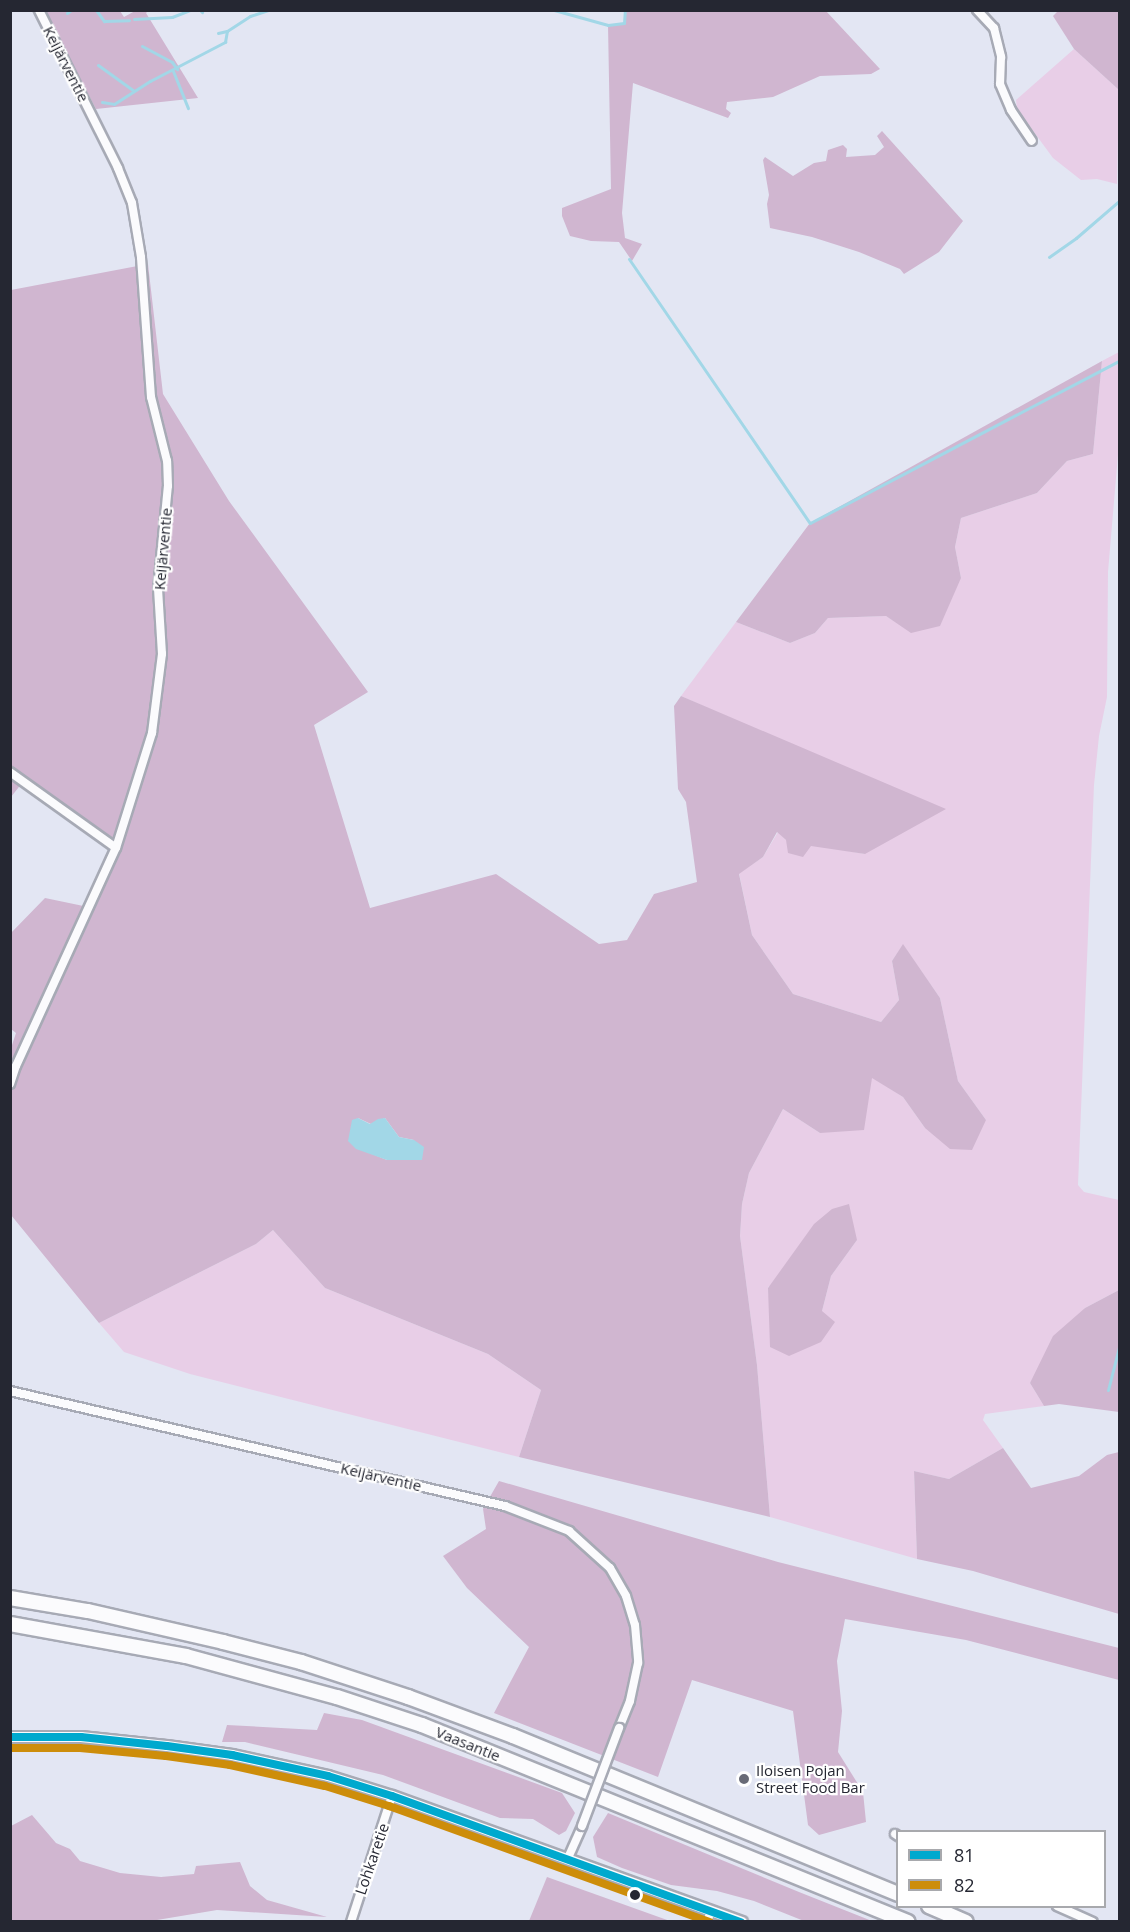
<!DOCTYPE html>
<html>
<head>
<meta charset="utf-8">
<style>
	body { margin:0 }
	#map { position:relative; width:1130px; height:1932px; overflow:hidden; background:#e3e6f3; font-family:"Open Sans",sans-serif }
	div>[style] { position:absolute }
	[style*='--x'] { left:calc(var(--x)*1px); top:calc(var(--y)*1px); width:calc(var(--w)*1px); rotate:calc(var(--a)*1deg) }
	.green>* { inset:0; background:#e8cee7 }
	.forest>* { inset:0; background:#d0b6d0 }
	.water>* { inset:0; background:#a2d7e7 }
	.stream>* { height:3px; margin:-1.5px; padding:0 1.5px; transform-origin:1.5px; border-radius:1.5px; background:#a2d7e7 }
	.roads { filter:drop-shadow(2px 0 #a7aab5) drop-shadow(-2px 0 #a7aab5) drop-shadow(0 2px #a7aab5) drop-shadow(0 -2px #a7aab5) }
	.street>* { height:8px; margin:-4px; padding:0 4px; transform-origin:4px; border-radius:4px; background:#fbfbfd }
	.secondary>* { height:10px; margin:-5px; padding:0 5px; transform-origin:5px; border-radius:5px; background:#fbfbfd }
	.highway>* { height:14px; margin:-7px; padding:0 7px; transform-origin:7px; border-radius:7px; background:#fbfbfd }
	.bridges { filter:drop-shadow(2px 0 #a7aab5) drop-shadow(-2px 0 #a7aab5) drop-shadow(0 2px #a7aab5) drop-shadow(0 -2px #a7aab5) }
	.street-bridge>* { height:8px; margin:-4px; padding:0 4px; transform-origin:4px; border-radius:4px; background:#fbfbfd }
	.bus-1>* { height:8px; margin:-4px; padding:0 4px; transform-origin:4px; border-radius:4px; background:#00a9ce }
	.bus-2>* { height:8px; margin:-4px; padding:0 4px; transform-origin:4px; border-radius:4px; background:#cd8d0a }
	.dots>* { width:16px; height:16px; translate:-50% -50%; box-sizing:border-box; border:3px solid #fff; border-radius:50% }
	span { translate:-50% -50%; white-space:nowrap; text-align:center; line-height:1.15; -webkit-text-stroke:4.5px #fff; paint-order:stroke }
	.street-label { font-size:15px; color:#252732 }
	.poi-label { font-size:15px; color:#252732 }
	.left { translate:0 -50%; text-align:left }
	.frame { position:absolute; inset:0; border:12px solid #252732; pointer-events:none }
	.legend { position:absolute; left:896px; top:1830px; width:210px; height:78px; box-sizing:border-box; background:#fff; border:2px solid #a8a9ad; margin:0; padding:8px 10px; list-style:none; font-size:18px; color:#252732 }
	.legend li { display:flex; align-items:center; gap:12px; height:30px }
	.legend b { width:30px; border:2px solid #a8a9ad }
</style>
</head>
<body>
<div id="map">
	<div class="green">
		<i style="clip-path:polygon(1074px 49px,1119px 90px,1117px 184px,1097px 179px,1081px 180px,1053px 158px,1017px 109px,1016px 100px)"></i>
		<i style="clip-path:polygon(evenodd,1119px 352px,1120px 431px,1108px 572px,1107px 697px,1099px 736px,1094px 785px,1078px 1185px,1084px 1192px,1119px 1200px,1119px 1290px,1085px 1308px,1030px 1383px,1044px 1406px,985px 1414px,983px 1420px,1003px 1448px,949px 1479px,914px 1471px,917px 1559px,770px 1517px,757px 1365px,740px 1236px,742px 1204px,749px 1173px,783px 1109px,820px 1133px,872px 1077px,903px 1097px,925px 1128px,986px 1120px,958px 1081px,940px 998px,903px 945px,892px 961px,899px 1000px,881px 1022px,793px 994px,752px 935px,739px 873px,763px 857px,778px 832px,786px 840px,865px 854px,741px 723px,681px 696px,736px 622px,790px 643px,815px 633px,828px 618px,886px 616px,911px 632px,961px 578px,955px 547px,961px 518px,1037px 493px,1067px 461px,1093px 454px,1102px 361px,1119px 352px,857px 1240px,831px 1276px,822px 1311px,770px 1307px,768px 1287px,857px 1240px)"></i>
		<i style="clip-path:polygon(273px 1230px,325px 1288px,488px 1354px,541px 1390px,519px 1457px,190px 1374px,124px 1352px,99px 1323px,256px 1244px)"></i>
	</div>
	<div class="forest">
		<i style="clip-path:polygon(45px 11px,120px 11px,124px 17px,135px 11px,148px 11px,146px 13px,198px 98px,96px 109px)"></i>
		<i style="clip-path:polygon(625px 11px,826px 11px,880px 69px,871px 74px,820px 76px,773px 97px,727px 102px,726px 109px,731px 113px,728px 118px,633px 83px,622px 213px,625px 238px,642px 244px,632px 261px,619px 242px,591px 241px,570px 236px,562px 216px,562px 208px,611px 189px,608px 25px,624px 23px)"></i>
		<i style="clip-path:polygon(1058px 11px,1119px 11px,1119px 90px,1074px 49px,1053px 16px)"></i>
		<i style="clip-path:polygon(882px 131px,963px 221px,939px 252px,904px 274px,900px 269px,859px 252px,812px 237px,770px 228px,767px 204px,769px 195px,763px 160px,765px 157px,793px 176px,814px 163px,826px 161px,828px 150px,843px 145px,847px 149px,846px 157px,875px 155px,884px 147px,877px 136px)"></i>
		<i style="clip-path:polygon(evenodd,148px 264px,163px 394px,229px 501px,368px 692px,314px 725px,370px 908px,496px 874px,599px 944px,627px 940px,654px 894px,697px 882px,686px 802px,678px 789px,674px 706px,681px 696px,946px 809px,865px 854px,811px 846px,803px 857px,788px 853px,786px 840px,777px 832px,763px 857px,739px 874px,752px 935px,793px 994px,881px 1022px,899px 1000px,892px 961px,903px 944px,940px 998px,958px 1081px,986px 1120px,972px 1150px,950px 1149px,925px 1128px,903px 1097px,872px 1078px,864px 1130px,820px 1133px,783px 1109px,749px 1173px,742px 1204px,740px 1236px,757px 1365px,770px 1517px,519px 1457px,541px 1390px,488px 1354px,325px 1288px,273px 1230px,256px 1244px,99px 1323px,11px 1215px,10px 1051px,16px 1033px,11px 1029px,10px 934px,45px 898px,93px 908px,121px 848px,26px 778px,11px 797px,11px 290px,148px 264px,358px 1118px,371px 1124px,385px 1118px,399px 1137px,414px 1140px,387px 1160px,372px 1154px,358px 1118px)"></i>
		<i style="clip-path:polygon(1102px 361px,1093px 454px,1067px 461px,1037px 493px,961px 518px,955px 547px,961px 578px,940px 626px,911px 633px,886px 616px,828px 618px,815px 633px,790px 643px,736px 622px,810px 523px)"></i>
		<i style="clip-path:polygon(849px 1204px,857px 1240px,831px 1276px,822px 1311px,835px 1322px,821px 1342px,789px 1356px,770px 1347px,768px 1288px,814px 1224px,832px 1209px)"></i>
		<i style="clip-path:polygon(1119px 1290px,1119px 1412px,1059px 1404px,1044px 1406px,1030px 1383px,1053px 1336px,1085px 1308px)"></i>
		<i style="clip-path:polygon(1003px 1448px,1031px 1488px,1079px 1476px,1107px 1455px,1119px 1452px,1119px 1614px,973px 1571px,917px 1559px,914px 1471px,949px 1479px)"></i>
		<i style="clip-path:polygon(499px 1481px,778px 1562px,1119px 1648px,1119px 1680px,966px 1640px,845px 1619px,837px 1661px,842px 1711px,838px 1752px,863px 1792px,866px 1822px,819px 1835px,808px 1825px,793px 1711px,692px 1680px,658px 1777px,494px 1713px,529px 1647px,467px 1588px,443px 1556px,486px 1529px,483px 1509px)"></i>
		<i style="clip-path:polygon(324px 1713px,362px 1720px,562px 1793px,575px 1813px,566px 1831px,559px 1835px,533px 1819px,500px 1818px,383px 1775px,245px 1742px,222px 1742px,227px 1725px,317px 1730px)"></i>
		<i style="clip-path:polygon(608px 1813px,799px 1892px,872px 1921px,804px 1921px,754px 1901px,717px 1891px,671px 1885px,622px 1868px,597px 1857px,593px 1837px)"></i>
		<i style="clip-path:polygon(32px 1815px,56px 1843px,70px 1849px,80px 1861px,120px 1873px,161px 1877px,194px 1874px,196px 1866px,240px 1862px,250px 1886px,267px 1900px,327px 1917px,217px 1910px,151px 1921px,11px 1921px,11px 1826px)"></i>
		<i style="clip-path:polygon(547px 1877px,670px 1921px,529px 1921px)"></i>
	</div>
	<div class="water">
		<i style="clip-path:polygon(358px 1118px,370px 1124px,378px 1119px,385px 1118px,399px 1137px,414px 1140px,424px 1147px,422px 1160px,387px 1160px,356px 1149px,348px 1141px,352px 1120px)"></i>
	</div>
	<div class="stream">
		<i style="--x:96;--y:10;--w:14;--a:54"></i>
		<i style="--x:104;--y:21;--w:25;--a:-2"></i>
		<i style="--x:200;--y:10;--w:3;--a:45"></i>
		<i style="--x:554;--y:10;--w:56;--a:15.5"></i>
		<i style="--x:608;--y:25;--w:16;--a:-7"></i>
		<i style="--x:624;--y:23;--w:13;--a:-86"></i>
		<i style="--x:67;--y:13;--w:5;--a:-37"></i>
		<i style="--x:134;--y:19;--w:38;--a:-3"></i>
		<i style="--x:172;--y:17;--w:19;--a:-21"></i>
		<i style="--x:218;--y:33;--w:9;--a:-13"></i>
		<i style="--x:227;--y:31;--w:27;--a:-33"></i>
		<i style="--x:250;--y:16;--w:19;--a:-18"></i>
		<i style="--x:142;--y:46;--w:34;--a:28"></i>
		<i style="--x:172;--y:62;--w:9;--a:54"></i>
		<i style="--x:98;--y:65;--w:44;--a:35.8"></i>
		<i style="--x:173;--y:71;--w:40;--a:68"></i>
		<i style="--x:102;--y:102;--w:12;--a:9"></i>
		<i style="--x:114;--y:104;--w:43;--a:-32.6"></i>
		<i style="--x:150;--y:81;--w:85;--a:-27.5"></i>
		<i style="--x:225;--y:42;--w:11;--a:-80"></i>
		<i style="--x:1049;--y:257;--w:33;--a:-35"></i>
		<i style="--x:1076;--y:238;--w:58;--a:-40.8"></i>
		<i style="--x:629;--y:259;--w:320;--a:55.6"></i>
		<i style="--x:810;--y:523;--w:350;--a:-27.7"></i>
		<i style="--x:1108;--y:1390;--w:49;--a:-75.7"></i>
	</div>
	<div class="roads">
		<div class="street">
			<i style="--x:977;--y:10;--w:25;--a:47"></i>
			<i style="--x:994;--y:28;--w:30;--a:76"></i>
			<i style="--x:1001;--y:57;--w:27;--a:92"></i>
			<i style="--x:1000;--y:84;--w:28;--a:67"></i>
			<i style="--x:1011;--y:110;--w:37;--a:56"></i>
			<i style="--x:10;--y:772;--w:130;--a:35.6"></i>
			<i style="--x:10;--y:1084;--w:19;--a:-72"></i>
			<i style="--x:16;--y:1066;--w:240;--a:-65.4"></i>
			<i style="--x:116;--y:848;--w:121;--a:-72.6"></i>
			<i style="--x:152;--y:733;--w:80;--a:-82.8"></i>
			<i style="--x:162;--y:654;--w:65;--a:-93.5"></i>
			<i style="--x:158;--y:589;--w:103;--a:-84.5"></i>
			<i style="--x:168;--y:486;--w:25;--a:-92"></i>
			<i style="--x:167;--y:461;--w:66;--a:-104"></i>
			<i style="--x:151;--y:397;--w:140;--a:-94.1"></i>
			<i style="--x:141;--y:257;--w:55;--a:-99.5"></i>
			<i style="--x:132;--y:203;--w:38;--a:-112"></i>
			<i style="--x:118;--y:168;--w:177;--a:-116.6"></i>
			<i style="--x:10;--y:1391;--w:508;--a:13.08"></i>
			<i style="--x:505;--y:1506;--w:69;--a:21.3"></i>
			<i style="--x:569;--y:1531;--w:55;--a:42.1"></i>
			<i style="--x:610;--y:1568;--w:32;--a:60"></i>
			<i style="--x:626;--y:1596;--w:30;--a:73"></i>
			<i style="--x:635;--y:1625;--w:38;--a:85"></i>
			<i style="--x:638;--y:1663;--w:39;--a:102"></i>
			<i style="--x:630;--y:1701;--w:29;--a:112"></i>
			<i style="--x:895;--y:1834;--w:4;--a:34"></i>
			<i style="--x:568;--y:1858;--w:35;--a:-66"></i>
			<i style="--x:1057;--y:1906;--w:39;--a:24"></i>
			<i style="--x:351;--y:1922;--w:133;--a:-72"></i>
			<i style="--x:707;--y:1922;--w:12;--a:-70"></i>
		</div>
		<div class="secondary">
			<i style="--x:10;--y:1737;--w:71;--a:0"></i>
			<i style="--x:81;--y:1737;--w:86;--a:6"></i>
			<i style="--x:167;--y:1746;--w:66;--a:7.9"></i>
			<i style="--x:232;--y:1755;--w:98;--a:12.3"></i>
			<i style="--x:328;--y:1776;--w:67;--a:17.4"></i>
			<i style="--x:392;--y:1796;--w:372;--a:19.8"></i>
		</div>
		<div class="highway">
			<i style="--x:10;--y:1598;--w:79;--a:9.5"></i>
			<i style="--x:88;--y:1611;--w:139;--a:12.9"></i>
			<i style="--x:223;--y:1642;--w:81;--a:14.4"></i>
			<i style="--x:301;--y:1662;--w:113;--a:18.1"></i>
			<i style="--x:408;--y:1697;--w:112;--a:20.4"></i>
			<i style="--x:513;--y:1736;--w:416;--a:22.3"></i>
			<i style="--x:10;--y:1624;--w:179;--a:10.3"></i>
			<i style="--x:186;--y:1656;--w:156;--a:15.2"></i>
			<i style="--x:337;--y:1697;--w:89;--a:18.2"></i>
			<i style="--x:422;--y:1725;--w:524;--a:22.07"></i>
			<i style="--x:929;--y:1906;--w:40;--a:23.4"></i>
		</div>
	</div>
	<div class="bridges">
		<div class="street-bridge">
			<i style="--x:582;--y:1826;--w:105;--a:-69.3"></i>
		</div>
	</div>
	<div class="bus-1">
		<i style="--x:10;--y:1737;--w:71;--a:0"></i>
		<i style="--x:81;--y:1737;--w:86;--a:6"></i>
		<i style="--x:167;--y:1746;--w:66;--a:7.9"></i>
		<i style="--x:232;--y:1755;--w:98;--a:12.3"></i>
		<i style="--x:328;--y:1776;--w:67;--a:17.4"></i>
		<i style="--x:392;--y:1796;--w:371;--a:19.9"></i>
	</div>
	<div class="bus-2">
		<i style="--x:10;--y:1748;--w:70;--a:0"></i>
		<i style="--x:80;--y:1748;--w:86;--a:5.3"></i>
		<i style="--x:166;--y:1756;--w:65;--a:8"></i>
		<i style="--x:230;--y:1765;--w:97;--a:12.5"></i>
		<i style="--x:325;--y:1786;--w:67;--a:17.4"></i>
		<i style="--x:389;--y:1806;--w:341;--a:19.9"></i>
	</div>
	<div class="dots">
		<i style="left:744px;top:1779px;background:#686a76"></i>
		<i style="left:635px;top:1895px;background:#252732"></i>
	</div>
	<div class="street-label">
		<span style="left:66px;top:64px;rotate:63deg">Keijärventie</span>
		<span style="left:163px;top:549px;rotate:-85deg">Keijärventie</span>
		<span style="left:381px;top:1477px;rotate:13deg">Keijärventie</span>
		<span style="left:468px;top:1744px;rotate:22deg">Vaasantie</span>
		<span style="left:372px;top:1859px;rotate:-71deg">Lohkaretie</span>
	</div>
	<div class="poi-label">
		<span class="left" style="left:756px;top:1779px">Iloisen Pojan<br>Street Food Bar</span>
	</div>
	<div class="frame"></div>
	<ul class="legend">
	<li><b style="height:8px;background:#00a9ce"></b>81</li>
	<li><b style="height:8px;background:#cd8d0a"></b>82</li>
	</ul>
</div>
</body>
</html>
